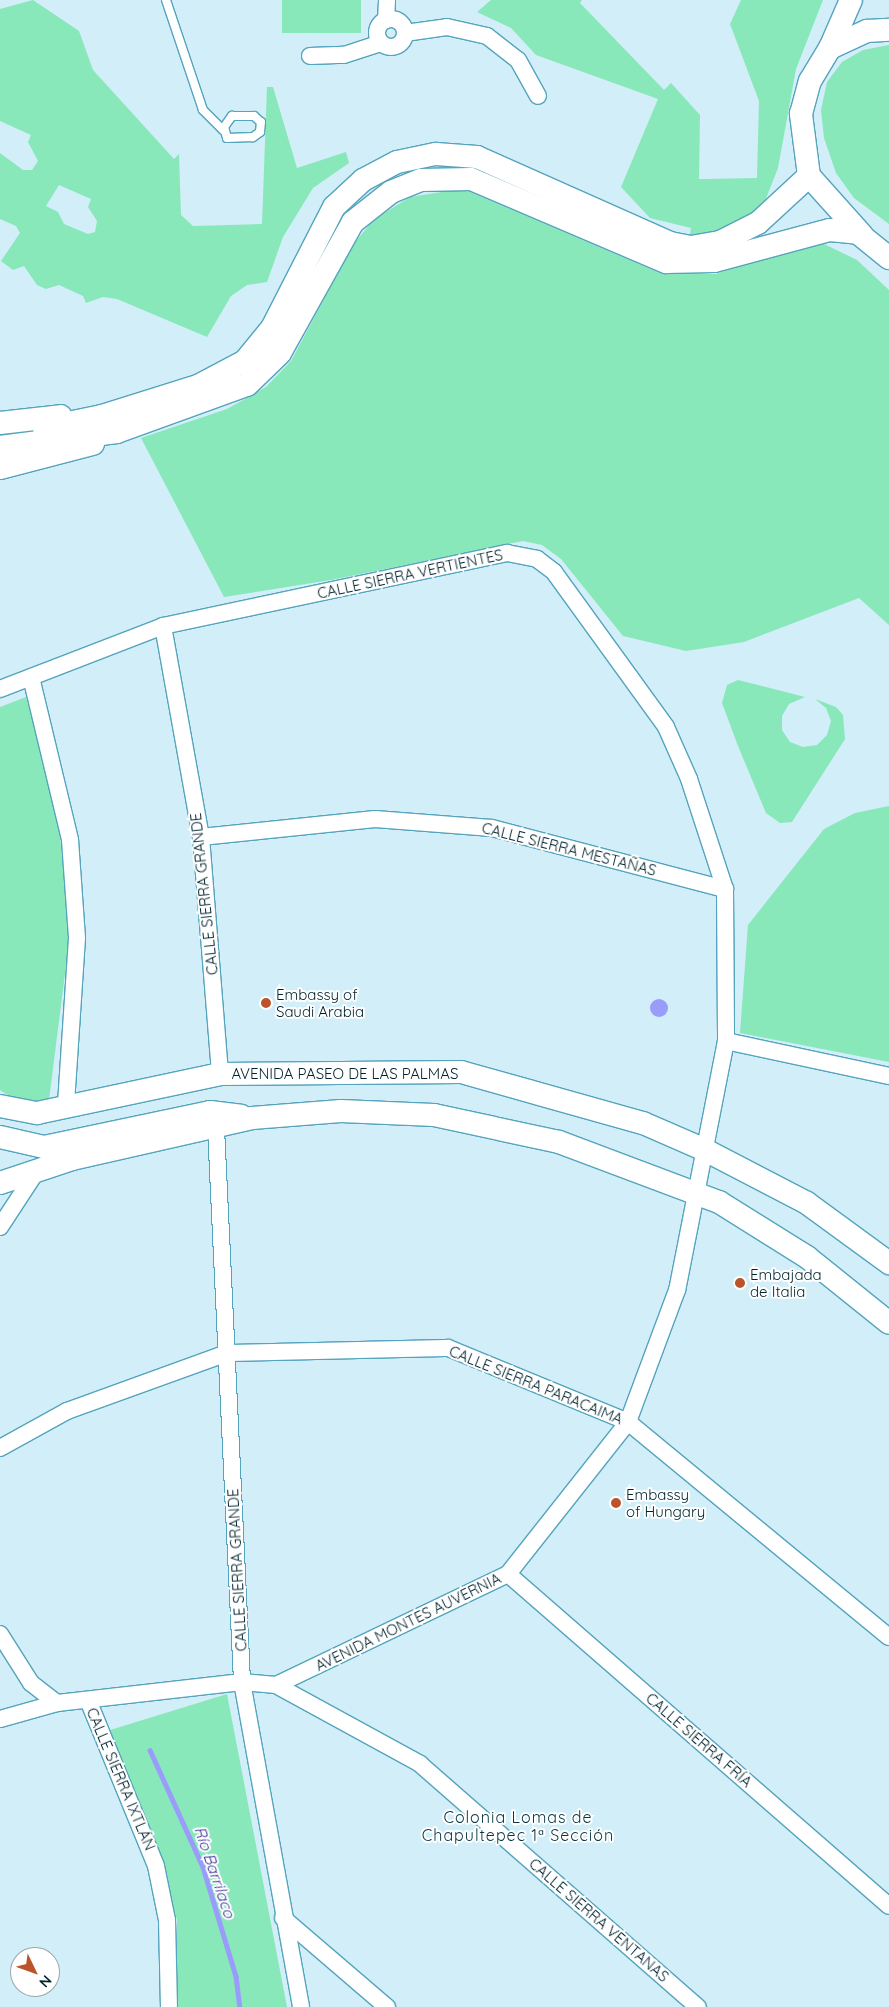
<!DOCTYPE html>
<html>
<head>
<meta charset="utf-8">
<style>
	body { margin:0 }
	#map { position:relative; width:889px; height:2007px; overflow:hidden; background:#d1eef9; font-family:Quicksand,sans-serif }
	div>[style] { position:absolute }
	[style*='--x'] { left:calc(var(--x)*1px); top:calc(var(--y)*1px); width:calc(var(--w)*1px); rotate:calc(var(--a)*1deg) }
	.green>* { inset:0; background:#88e8b9; transform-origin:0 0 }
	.water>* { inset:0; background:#9a9cfc }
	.round { border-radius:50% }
	.stream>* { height:4.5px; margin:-2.25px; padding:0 2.25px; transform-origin:2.25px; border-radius:2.25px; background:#9a9cfc }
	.roads { filter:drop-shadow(1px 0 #54a4bd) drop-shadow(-1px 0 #54a4bd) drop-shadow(0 1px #54a4bd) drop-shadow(0 -1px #54a4bd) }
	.lane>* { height:8px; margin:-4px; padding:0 4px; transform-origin:4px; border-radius:4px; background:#fff }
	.street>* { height:16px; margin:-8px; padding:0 8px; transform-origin:8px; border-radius:8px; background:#fff }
	.street>.ring { margin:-8px; padding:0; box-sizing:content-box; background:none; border:16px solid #fff; border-radius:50% }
	.secondary>* { height:22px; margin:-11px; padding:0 11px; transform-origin:11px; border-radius:11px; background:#fff }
	.dots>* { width:14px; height:14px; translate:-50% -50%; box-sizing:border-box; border:2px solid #fff; border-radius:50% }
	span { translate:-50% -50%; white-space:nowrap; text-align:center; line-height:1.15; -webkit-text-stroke:4px #fff; paint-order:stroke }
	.street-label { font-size:15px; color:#01232d }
	.poi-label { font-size:15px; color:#01232d }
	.left { translate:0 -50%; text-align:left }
	.neighbourhood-label { font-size:16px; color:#083643; letter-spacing:1px }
	.water-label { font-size:16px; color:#3d2f9c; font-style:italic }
	.north { position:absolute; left:10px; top:1947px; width:50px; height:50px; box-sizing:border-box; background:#fff; border:1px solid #99a7ab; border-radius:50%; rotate:132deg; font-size:14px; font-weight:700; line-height:20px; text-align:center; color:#01232d }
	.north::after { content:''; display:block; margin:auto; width:18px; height:22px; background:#bb542a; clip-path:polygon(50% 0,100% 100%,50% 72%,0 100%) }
</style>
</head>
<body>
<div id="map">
	<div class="green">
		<i style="clip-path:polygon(evenodd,33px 0,79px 31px,93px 70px,174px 159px,179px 154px,181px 215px,193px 226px,262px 224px,267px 87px,273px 87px,297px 168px,346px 152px,349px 163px,313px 188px,283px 237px,267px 282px,247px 285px,231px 296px,207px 337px,117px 299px,103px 297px,86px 303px,83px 296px,59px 285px,46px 289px,37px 285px,24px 266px,13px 270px,1px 261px,20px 233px,16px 226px,0 219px,0 153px,23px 170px,32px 170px,38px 161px,28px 142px,31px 135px,0 121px,0 9px,33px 0,59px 185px,91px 199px,88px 207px,97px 221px,95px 232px,88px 234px,64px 224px,58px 212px,46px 206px,59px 185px)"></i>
		<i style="left:282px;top:0;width:79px;height:33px"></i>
		<i style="clip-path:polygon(491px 0,582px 0,580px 3px,664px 90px,671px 83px,700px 115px,699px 179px,707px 179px,757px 178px,759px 101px,730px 24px,741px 0,823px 0,796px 69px,778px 168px,765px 201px,738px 226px,689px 240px,691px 228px,650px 218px,621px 187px,658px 99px,536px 55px,511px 28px,477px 12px)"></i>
		<i style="clip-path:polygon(889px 45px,889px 224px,854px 198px,836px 173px,824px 138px,821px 110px,827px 82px,842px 62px,863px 50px)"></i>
		<i style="clip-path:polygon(454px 190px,468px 191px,662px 274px,716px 274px,782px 250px,822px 243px,857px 260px,889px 290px,889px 625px,859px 598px,744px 642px,686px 651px,623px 636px,561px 559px,542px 545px,523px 541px,331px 580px,224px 597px,141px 438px,227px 409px,266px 387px,291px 361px,353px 245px,373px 220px,410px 197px)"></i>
		<i style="clip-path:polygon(738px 680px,805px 697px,789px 704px,782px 716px,782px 730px,790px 742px,803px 747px,817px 745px,827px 735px,831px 721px,826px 708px,815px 699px,836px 707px,843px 715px,845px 739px,792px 822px,780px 823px,766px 813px,738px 746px,722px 703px,727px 685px)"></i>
		<i style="clip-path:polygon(26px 697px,57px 807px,70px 934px,49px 1100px,21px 1104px,0 1090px,0 707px)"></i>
		<i style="clip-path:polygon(889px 806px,889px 1062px,740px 1033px,748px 925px,824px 829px,855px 813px)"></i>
		<i style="clip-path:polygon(227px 1694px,287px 2007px,177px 2007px,177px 1920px,146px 1816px,107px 1731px)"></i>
	</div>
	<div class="water">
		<i class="round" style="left:650px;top:999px;width:18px;height:18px"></i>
	</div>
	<div class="stream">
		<i style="--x:150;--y:1750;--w:128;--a:65.6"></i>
		<i style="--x:203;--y:1867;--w:114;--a:73.2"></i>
		<i style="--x:236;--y:1976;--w:31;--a:83"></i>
	</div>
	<div class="roads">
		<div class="lane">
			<i style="--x:166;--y:0;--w:116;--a:71.4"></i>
			<i style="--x:203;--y:110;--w:30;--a:45"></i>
			<i style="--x:232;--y:116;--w:22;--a:0"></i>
			<i style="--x:254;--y:116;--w:9;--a:41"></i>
			<i style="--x:261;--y:122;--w:10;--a:96"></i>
			<i style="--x:260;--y:132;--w:9;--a:144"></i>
			<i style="--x:253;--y:137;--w:26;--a:178"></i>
			<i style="--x:227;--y:138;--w:11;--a:-105"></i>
			<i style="--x:224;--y:127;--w:14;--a:-54"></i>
		</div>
		<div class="street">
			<i class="ring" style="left:377px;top:19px;width:12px;height:12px"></i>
			<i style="--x:386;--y:20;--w:20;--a:-87"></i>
			<i style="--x:405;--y:33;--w:42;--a:-8.1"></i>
			<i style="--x:447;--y:27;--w:41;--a:12.7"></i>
			<i style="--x:487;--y:36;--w:39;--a:38"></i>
			<i style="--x:518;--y:60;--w:41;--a:60.9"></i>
			<i style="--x:310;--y:56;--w:34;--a:-2"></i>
			<i style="--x:344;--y:55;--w:39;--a:-18"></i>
			<i style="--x:163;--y:626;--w:214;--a:79.8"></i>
			<i style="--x:201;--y:837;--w:238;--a:85.4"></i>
			<i style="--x:31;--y:677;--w:168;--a:76.5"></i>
			<i style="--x:70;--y:840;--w:98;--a:85.9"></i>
			<i style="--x:77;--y:938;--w:166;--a:93.8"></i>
			<i style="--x:0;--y:689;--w:175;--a:-21.1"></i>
			<i style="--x:163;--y:626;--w:352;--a:-12"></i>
			<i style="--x:507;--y:553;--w:31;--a:11"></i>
			<i style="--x:537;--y:559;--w:21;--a:37"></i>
			<i style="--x:554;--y:572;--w:191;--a:54.1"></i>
			<i style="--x:666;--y:727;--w:57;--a:66.1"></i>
			<i style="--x:689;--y:779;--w:116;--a:71.9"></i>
			<i style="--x:725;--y:889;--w:152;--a:89.6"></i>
			<i style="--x:726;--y:1041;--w:254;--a:101.1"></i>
			<i style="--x:677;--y:1290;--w:141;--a:110.4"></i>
			<i style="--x:628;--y:1422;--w:194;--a:128.3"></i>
			<i style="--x:508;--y:1574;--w:257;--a:154.4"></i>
			<i style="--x:276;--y:1685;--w:34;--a:-175"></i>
			<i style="--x:242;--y:1682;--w:186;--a:173.5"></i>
			<i style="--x:57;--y:1703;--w:59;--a:164.3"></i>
			<i style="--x:201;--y:837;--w:175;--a:-5.9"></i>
			<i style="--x:375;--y:819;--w:117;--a:4.4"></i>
			<i style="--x:492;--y:828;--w:241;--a:14.7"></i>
			<i style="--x:726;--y:1041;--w:167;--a:12.1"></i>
			<i style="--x:216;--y:1128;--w:555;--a:87.31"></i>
			<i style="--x:242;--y:1682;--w:330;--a:79.7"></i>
			<i style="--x:0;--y:1227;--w:69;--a:-56.8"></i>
			<i style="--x:0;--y:1448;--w:77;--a:-28.9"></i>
			<i style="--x:67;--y:1411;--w:170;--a:-19.9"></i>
			<i style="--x:227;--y:1353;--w:221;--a:-1.3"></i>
			<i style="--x:448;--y:1348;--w:195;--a:22.3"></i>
			<i style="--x:628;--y:1422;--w:338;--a:39.5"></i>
			<i style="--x:508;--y:1574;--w:505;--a:41.07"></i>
			<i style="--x:0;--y:1634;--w:58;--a:57.7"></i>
			<i style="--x:31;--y:1683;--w:33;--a:38"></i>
			<i style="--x:276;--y:1685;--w:164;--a:28.7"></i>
			<i style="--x:420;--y:1764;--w:369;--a:41.2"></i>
			<i style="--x:88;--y:1700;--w:179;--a:67.7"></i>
			<i style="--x:156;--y:1866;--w:55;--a:78.5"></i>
			<i style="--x:167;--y:1920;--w:87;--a:88.7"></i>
			<i style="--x:283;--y:1918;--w:137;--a:40.6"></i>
		</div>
		<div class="secondary">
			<i style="--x:830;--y:48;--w:52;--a:-66.4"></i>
			<i style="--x:862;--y:235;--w:79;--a:-131.9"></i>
			<i style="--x:809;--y:176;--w:63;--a:-97.4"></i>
			<i style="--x:801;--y:114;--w:34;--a:-75"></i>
			<i style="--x:810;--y:81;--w:39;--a:-59"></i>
			<i style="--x:830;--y:48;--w:41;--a:-24.7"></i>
			<i style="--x:867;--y:31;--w:22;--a:-3"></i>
			<i style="--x:0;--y:423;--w:61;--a:-6.5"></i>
			<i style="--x:44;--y:428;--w:59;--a:-11.7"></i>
			<i style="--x:102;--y:416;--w:101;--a:-17.4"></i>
			<i style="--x:198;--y:386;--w:53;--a:-28"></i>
			<i style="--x:245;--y:361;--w:43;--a:-50.7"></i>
			<i style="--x:272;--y:328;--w:136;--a:-62.9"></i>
			<i style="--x:334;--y:207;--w:40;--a:-43"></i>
			<i style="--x:363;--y:180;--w:38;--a:-28"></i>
			<i style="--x:397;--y:162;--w:40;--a:-12"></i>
			<i style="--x:436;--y:154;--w:41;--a:4.2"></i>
			<i style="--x:477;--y:157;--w:211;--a:24"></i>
			<i style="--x:670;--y:243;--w:21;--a:11"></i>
			<i style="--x:691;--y:247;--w:29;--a:-10"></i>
			<i style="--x:720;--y:242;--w:42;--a:-26.6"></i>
			<i style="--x:758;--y:223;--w:69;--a:-42.7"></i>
			<i style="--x:0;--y:447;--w:118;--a:-7.3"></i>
			<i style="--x:117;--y:432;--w:138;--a:-19.9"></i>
			<i style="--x:247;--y:385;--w:46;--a:-44.1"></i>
			<i style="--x:280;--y:353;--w:150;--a:-60.9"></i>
			<i style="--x:353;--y:222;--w:48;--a:-38.3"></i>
			<i style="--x:391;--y:192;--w:32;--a:-22"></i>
			<i style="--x:421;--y:180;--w:50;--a:-1.1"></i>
			<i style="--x:471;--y:179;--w:212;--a:23.1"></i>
			<i style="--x:666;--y:262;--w:48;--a:-1.2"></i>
			<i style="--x:714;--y:261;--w:120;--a:-15"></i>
			<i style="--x:830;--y:230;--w:28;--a:6"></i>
			<i style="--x:858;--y:233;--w:40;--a:39"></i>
			<i style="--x:0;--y:468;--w:96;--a:-14.5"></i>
			<i style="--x:0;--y:1106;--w:38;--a:11"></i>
			<i style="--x:37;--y:1113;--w:187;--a:-12"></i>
			<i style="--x:220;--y:1074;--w:241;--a:-0.5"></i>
			<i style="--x:461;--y:1072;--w:189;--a:15.7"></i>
			<i style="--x:643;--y:1123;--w:68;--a:23.5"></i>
			<i style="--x:705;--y:1150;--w:115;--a:27.5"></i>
			<i style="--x:807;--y:1203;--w:102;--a:36.2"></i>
			<i style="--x:0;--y:1137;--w:45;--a:12.8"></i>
			<i style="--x:44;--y:1147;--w:170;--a:-11.9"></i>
			<i style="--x:210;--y:1112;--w:31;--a:7"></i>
			<i style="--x:0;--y:1183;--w:76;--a:-18.4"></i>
			<i style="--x:72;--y:1159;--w:185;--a:-12.8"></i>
			<i style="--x:252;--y:1118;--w:89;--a:-4.5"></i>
			<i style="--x:341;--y:1111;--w:93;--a:2.5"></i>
			<i style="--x:434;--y:1115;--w:128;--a:12.2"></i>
			<i style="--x:559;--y:1142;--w:171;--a:20.6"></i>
			<i style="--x:719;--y:1202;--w:104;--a:32"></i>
			<i style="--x:807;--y:1257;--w:105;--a:38.8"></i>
		</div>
	</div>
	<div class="dots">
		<i style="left:266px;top:1003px;background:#bb542a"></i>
		<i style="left:740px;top:1283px;background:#bb542a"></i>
		<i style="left:616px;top:1503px;background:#bb542a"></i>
	</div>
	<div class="street-label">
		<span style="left:410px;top:574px;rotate:-12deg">CALLE SIERRA VERTIENTES</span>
		<span style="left:569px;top:849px;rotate:14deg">CALLE SIERRA MESTAÑAS</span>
		<span style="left:204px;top:894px;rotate:-96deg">CALLE SIERRA GRANDE</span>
		<span style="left:345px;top:1074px">AVENIDA PASEO DE LAS PALMAS</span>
		<span style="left:536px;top:1385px;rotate:22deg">CALLE SIERRA PARACAIMA</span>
		<span style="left:237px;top:1570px;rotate:-93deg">CALLE SIERRA GRANDE</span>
		<span style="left:408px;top:1622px;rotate:-26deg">AVENIDA MONTES AUVERNIA</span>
		<span style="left:699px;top:1740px;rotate:41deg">CALLE SIERRA FRÍA</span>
		<span style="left:121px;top:1779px;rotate:67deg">CALLE SIERRA IXTLÁN</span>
		<span style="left:599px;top:1920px;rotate:41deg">CALLE SIERRA VENTANAS</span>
	</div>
	<div class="poi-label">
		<span class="left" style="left:276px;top:1003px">Embassy of<br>Saudi Arabia</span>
		<span class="left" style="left:750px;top:1283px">Embajada<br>de Italia</span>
		<span class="left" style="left:626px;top:1503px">Embassy<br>of Hungary</span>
	</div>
	<div class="neighbourhood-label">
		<span style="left:518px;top:1826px">Colonia Lomas de<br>Chapultepec 1ª Sección</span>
	</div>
	<div class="water-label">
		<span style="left:215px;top:1872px;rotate:71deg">Río Barrilaco</span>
	</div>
	<div class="north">N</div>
</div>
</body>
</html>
